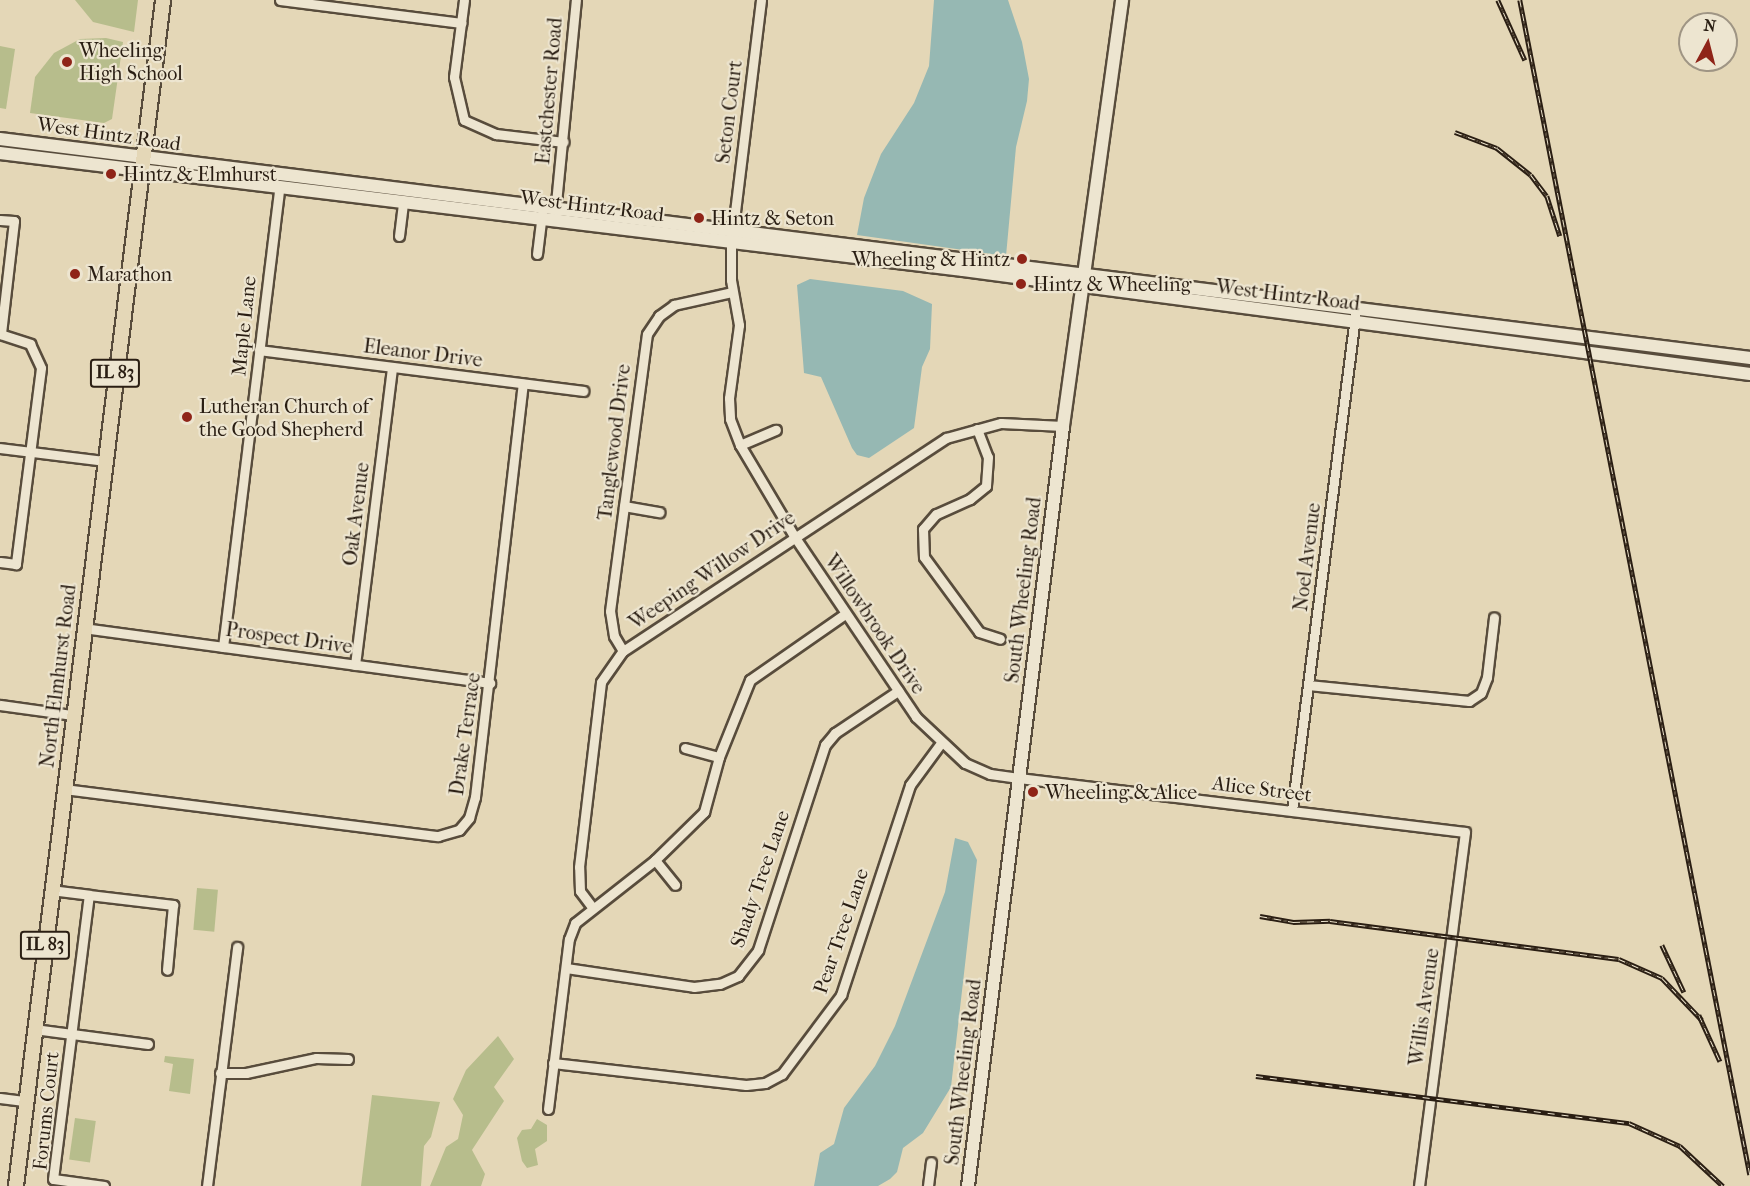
<!DOCTYPE html>
<html>
<head>
<meta charset="utf-8">
<style>
	body { margin:0 }
	#map { position:relative; width:1750px; height:1186px; overflow:hidden; background:#e4d7b7; font-family:"IM FELL French Canon",serif }
	div>[style] { position:absolute }
	[style*='--x'] { left:calc(var(--x)*1px); top:calc(var(--y)*1px); width:calc(var(--w)*1px); rotate:calc(var(--a)*1deg) }
	.green>* { inset:0; background:#b7bd8c; transform-origin:0 0 }
	.water>* { inset:0; background:#96b8b3 }
	.roads { filter:drop-shadow(2px 0 #584c3c) drop-shadow(-2px 0 #584c3c) drop-shadow(0 2px #584c3c) drop-shadow(0 -2px #584c3c) }
	.street>* { height:9px; margin:-4.5px; padding:0 4.5px; transform-origin:4.5px; border-radius:4.5px; background:#ede5d0 }
	.secondary>* { height:12px; margin:-6px; padding:0 6px; transform-origin:6px; border-radius:6px; background:#ede5d0 }
	.primary>* { height:14px; margin:-7px; padding:0 7px; transform-origin:7px; border-radius:7px; background:#e4d7b7 }
	.rail>* { height:4.5px; margin-top:-2.25px; transform-origin:0; background:repeating-linear-gradient(90deg,#ede5d0 0 7px,#2a1e13 0 14px); box-sizing:border-box; border-block:2px solid #2a1e13 }
	.dots>* { width:16px; height:16px; translate:-50% -50%; box-sizing:border-box; border:3px solid #ede5d0; border-radius:50% }
	span { translate:-50% -50%; white-space:nowrap; text-align:center; line-height:1.15; -webkit-text-stroke:4.5px #ede5d0; paint-order:stroke }
	.shield-label span { padding:2px 4px; background:#ede5d0; border:2px solid; border-radius:4px; -webkit-text-stroke-width:0 }
	.shield-label { font-size:18px; color:#2a1e13; font-weight:700 }
	.poi-label { font-size:20px; color:#2a1e13 }
	.left { translate:0 -50%; text-align:left }
	.right { translate:-100% -50%; text-align:right }
	.street-label { font-size:20px; color:#2a1e13 }
	.north { position:absolute; left:1678px; top:12px; width:60px; height:60px; box-sizing:border-box; background:#ede5d0; border:2px solid #9f9584; border-radius:50%; rotate:7deg; font-size:16px; font-weight:700; line-height:24px; text-align:center; color:#2a1e13 }
	.north::after { content:''; display:block; margin:auto; width:21px; height:27px; background:#8f2418; clip-path:polygon(50% 0,100% 100%,50% 72%,0 100%) }
</style>
</head>
<body>
<div id="map">
	<div class="green">
		<i style="clip-path:polygon(75px 0,138px 0,134px 32px,93px 22px)"></i>
		<i style="clip-path:polygon(106px 38px,123px 42px,112px 119px,104px 123px,30px 113px,35px 77px,54px 53px,80px 39px)"></i>
		<i style="clip-path:polygon(0 46px,15px 49px,6px 109px,0 108px)"></i>
		<i style="left:197px;top:888px;width:21px;height:42px;rotate:5deg"></i>
		<i style="clip-path:polygon(498px 1036px,514px 1059px,494px 1087px,504px 1101px,472px 1150px,485px 1174px,481px 1186px,430px 1186px,446px 1147px,458px 1139px,463px 1115px,453px 1099px,466px 1070px)"></i>
		<i style="clip-path:polygon(165px 1056px,194px 1059px,190px 1094px,169px 1091px,173px 1064px,164px 1062px)"></i>
		<i style="clip-path:polygon(372px 1095px,440px 1102px,431px 1137px,424px 1146px,421px 1186px,361px 1186px)"></i>
		<i style="left:75px;top:1118px;width:21px;height:42px;rotate:8deg"></i>
		<i style="clip-path:polygon(537px 1119px,547px 1125px,547px 1141px,535px 1149px,538px 1165px,527px 1168px,522px 1161px,517px 1138px,522px 1130px,531px 1129px)"></i>
	</div>
	<div class="water">
		<i style="clip-path:polygon(934px 0,1008px 0,1022px 42px,1029px 79px,1027px 101px,1016px 147px,1006px 256px,857px 235px,864px 198px,881px 154px,914px 103px,929px 66px)"></i>
		<i style="clip-path:polygon(810px 279px,903px 291px,932px 304px,930px 349px,922px 367px,914px 428px,869px 458px,857px 455px,852px 448px,821px 377px,804px 373px,797px 285px)"></i>
		<i style="clip-path:polygon(955px 838px,968px 842px,977px 860px,951px 1087px,923px 1133px,903px 1148px,897px 1172px,890px 1179px,878px 1186px,814px 1186px,820px 1153px,834px 1144px,844px 1108px,875px 1066px,895px 1026px,945px 892px)"></i>
	</div>
	<div class="roads">
		<div class="street">
			<i style="--x:280;--y:0;--w:183;--a:7.2"></i>
			<i style="--x:464;--y:0;--w:78;--a:97.4"></i>
			<i style="--x:454;--y:77;--w:44;--a:76.9"></i>
			<i style="--x:464;--y:120;--w:35;--a:24"></i>
			<i style="--x:496;--y:134;--w:68;--a:6.7"></i>
			<i style="--x:761;--y:0;--w:245;--a:97"></i>
			<i style="--x:731;--y:243;--w:37;--a:90"></i>
			<i style="--x:731;--y:280;--w:46;--a:79.9"></i>
			<i style="--x:739;--y:325;--w:74;--a:97.8"></i>
			<i style="--x:729;--y:398;--w:21;--a:87"></i>
			<i style="--x:730;--y:419;--w:28;--a:69"></i>
			<i style="--x:740;--y:445;--w:106;--a:59.3"></i>
			<i style="--x:794;--y:536;--w:218;--a:56"></i>
			<i style="--x:916;--y:717;--w:67;--a:43.2"></i>
			<i style="--x:965;--y:763;--w:27;--a:24"></i>
			<i style="--x:990;--y:774;--w:29;--a:8"></i>
			<i style="--x:1019;--y:778;--w:449;--a:6.9"></i>
			<i style="--x:1465;--y:832;--w:357;--a:97.4"></i>
			<i style="--x:555;--y:213;--w:214;--a:-84.4"></i>
			<i style="--x:0;--y:220;--w:14;--a:4"></i>
			<i style="--x:14;--y:221;--w:114;--a:96.6"></i>
			<i style="--x:399;--y:236;--w:33;--a:-83"></i>
			<i style="--x:537;--y:254;--w:41;--a:-83"></i>
			<i style="--x:0;--y:334;--w:32;--a:18"></i>
			<i style="--x:30;--y:344;--w:26;--a:65"></i>
			<i style="--x:41;--y:368;--w:198;--a:97.3"></i>
			<i style="--x:16;--y:564;--w:16;--a:-173"></i>
			<i style="--x:259;--y:350;--w:327;--a:7.2"></i>
			<i style="--x:977;--y:429;--w:30;--a:69"></i>
			<i style="--x:988;--y:457;--w:29;--a:94"></i>
			<i style="--x:986;--y:486;--w:21;--a:141"></i>
			<i style="--x:970;--y:499;--w:37;--a:156"></i>
			<i style="--x:936;--y:514;--w:20;--a:131"></i>
			<i style="--x:923;--y:529;--w:28;--a:88"></i>
			<i style="--x:924;--y:557;--w:93;--a:53.7"></i>
			<i style="--x:979;--y:632;--w:22;--a:18"></i>
			<i style="--x:740;--y:445;--w:39;--a:-23"></i>
			<i style="--x:0;--y:448;--w:106;--a:7.1"></i>
			<i style="--x:624;--y:506;--w:36;--a:10"></i>
			<i style="--x:83;--y:628;--w:411;--a:7.7"></i>
			<i style="--x:223;--y:647;--w:461;--a:-83"></i>
			<i style="--x:623;--y:651;--w:17;--a:-121"></i>
			<i style="--x:614;--y:636;--w:25;--a:-99"></i>
			<i style="--x:610;--y:611;--w:279;--a:-82.4"></i>
			<i style="--x:647;--y:334;--w:22;--a:-56"></i>
			<i style="--x:659;--y:316;--w:19;--a:-36"></i>
			<i style="--x:674;--y:305;--w:59;--a:-12.6"></i>
			<i style="--x:355;--y:665;--w:300;--a:-82.9"></i>
			<i style="--x:1308;--y:685;--w:162;--a:5.7"></i>
			<i style="--x:1469;--y:701;--w:14;--a:-34"></i>
			<i style="--x:1481;--y:693;--w:17;--a:-69"></i>
			<i style="--x:1487;--y:677;--w:60;--a:-83.3"></i>
			<i style="--x:0;--y:705;--w:73;--a:7.9"></i>
			<i style="--x:685;--y:748;--w:35;--a:15"></i>
			<i style="--x:64;--y:789;--w:377;--a:7.2"></i>
			<i style="--x:438;--y:836;--w:22;--a:-16"></i>
			<i style="--x:459;--y:830;--w:16;--a:-50"></i>
			<i style="--x:469;--y:818;--w:22;--a:-74"></i>
			<i style="--x:475;--y:797;--w:416;--a:-83.4"></i>
			<i style="--x:1292;--y:810;--w:505;--a:-82.72"></i>
			<i style="--x:655;--y:860;--w:32;--a:51"></i>
			<i style="--x:51;--y:890;--w:38;--a:7"></i>
			<i style="--x:592;--y:907;--w:20;--a:-127"></i>
			<i style="--x:580;--y:891;--w:24;--a:-92"></i>
			<i style="--x:579;--y:867;--w:186;--a:-83.2"></i>
			<i style="--x:601;--y:682;--w:38;--a:-55"></i>
			<i style="--x:623;--y:651;--w:387;--a:-33.4"></i>
			<i style="--x:946;--y:438;--w:57;--a:-15.3"></i>
			<i style="--x:1001;--y:423;--w:62;--a:2.8"></i>
			<i style="--x:566;--y:968;--w:129;--a:8.4"></i>
			<i style="--x:694;--y:987;--w:26;--a:-7"></i>
			<i style="--x:720;--y:984;--w:20;--a:-24"></i>
			<i style="--x:738;--y:976;--w:33;--a:-52"></i>
			<i style="--x:758;--y:950;--w:216;--a:-71.9"></i>
			<i style="--x:825;--y:745;--w:16;--a:-50"></i>
			<i style="--x:835;--y:733;--w:76;--a:-33.7"></i>
			<i style="--x:34;--y:1029;--w:115;--a:7.5"></i>
			<i style="--x:553;--y:1063;--w:194;--a:6.5"></i>
			<i style="--x:746;--y:1085;--w:19;--a:-6"></i>
			<i style="--x:765;--y:1083;--w:19;--a:-28"></i>
			<i style="--x:782;--y:1074;--w:99;--a:-53.2"></i>
			<i style="--x:841;--y:995;--w:221;--a:-71.8"></i>
			<i style="--x:910;--y:785;--w:52;--a:-53.6"></i>
			<i style="--x:220;--y:1073;--w:26;--a:0"></i>
			<i style="--x:246;--y:1073;--w:72;--a:-12.1"></i>
			<i style="--x:316;--y:1058;--w:32;--a:2"></i>
			<i style="--x:0;--y:1098;--w:26;--a:7"></i>
			<i style="--x:548;--y:1109;--w:171;--a:-83"></i>
			<i style="--x:569;--y:939;--w:17;--a:-69"></i>
			<i style="--x:575;--y:923;--w:102;--a:-38.2"></i>
			<i style="--x:655;--y:860;--w:69;--a:-44.4"></i>
			<i style="--x:704;--y:812;--w:57;--a:-74.7"></i>
			<i style="--x:719;--y:757;--w:83;--a:-68.1"></i>
			<i style="--x:750;--y:680;--w:116;--a:-34.8"></i>
			<i style="--x:104;--y:1186;--w:51;--a:-172.2"></i>
			<i style="--x:53;--y:1179;--w:286;--a:-82.8"></i>
			<i style="--x:89;--y:895;--w:85;--a:6.8"></i>
			<i style="--x:173;--y:905;--w:65;--a:95.3"></i>
			<i style="--x:207;--y:1186;--w:241;--a:-82.8"></i>
			<i style="--x:928;--y:1186;--w:24;--a:-83"></i>
		</div>
		<div class="secondary">
			<i style="--x:0;--y:139;--w:1764;--a:7.13"></i>
			<i style="--x:0;--y:153;--w:970;--a:6.93"></i>
			<i style="--x:963;--y:270;--w:794;--a:7.53"></i>
			<i style="--x:968;--y:1186;--w:766;--a:-82.87"></i>
			<i style="--x:1063;--y:426;--w:430;--a:-82.1"></i>
		</div>
		<div class="primary">
			<i style="--x:16;--y:1186;--w:1195;--a:-82.93"></i>
		</div>
	</div>
	<div class="rail">
		<i style="--x:1498;--y:0;--w:66;--a:65.8"></i>
		<i style="--x:1520;--y:0;--w:1197;--a:78.92"></i>
		<i style="--x:1455;--y:132;--w:45;--a:20.9"></i>
		<i style="--x:1497;--y:148;--w:43;--a:38.5"></i>
		<i style="--x:1531;--y:175;--w:26;--a:53"></i>
		<i style="--x:1547;--y:196;--w:42;--a:72"></i>
		<i style="--x:1260;--y:916;--w:34;--a:10"></i>
		<i style="--x:1293;--y:922;--w:37;--a:-2"></i>
		<i style="--x:1330;--y:921;--w:291;--a:7.5"></i>
		<i style="--x:1619;--y:959;--w:47;--a:23.8"></i>
		<i style="--x:1662;--y:978;--w:58;--a:46.4"></i>
		<i style="--x:1662;--y:945;--w:52;--a:64.9"></i>
		<i style="--x:1699;--y:1015;--w:51;--a:65.5"></i>
		<i style="--x:1256;--y:1076;--w:376;--a:7.2"></i>
		<i style="--x:1629;--y:1123;--w:56;--a:24.3"></i>
		<i style="--x:1680;--y:1146;--w:59;--a:42.9"></i>
	</div>
	<div class="dots">
		<i style="left:67px;top:62px;background:#8f2418"></i>
		<i style="left:111px;top:174px;background:#8f2418"></i>
		<i style="left:699px;top:218px;background:#8f2418"></i>
		<i style="left:1022px;top:259px;background:#8f2418"></i>
		<i style="left:75px;top:274px;background:#8f2418"></i>
		<i style="left:1021px;top:284px;background:#8f2418"></i>
		<i style="left:187px;top:417px;background:#8f2418"></i>
		<i style="left:1033px;top:792px;background:#8f2418"></i>
	</div>
	<div class="shield-label">
		<span style="left:115px;top:373px">IL 83</span>
		<span style="left:45px;top:945px">IL 83</span>
	</div>
	<div class="poi-label">
		<span class="left" style="left:79px;top:62px">Wheeling<br>High School</span>
		<span class="left" style="left:123px;top:174px">Hintz &amp; Elmhurst</span>
		<span class="left" style="left:711px;top:218px">Hintz &amp; Seton</span>
		<span class="right" style="left:1010px;top:259px">Wheeling &amp; Hintz</span>
		<span class="left" style="left:87px;top:274px">Marathon</span>
		<span class="left" style="left:1033px;top:284px">Hintz &amp; Wheeling</span>
		<span class="left" style="left:199px;top:418px">Lutheran Church of<br>the Good Shepherd</span>
		<span class="left" style="left:1045px;top:792px">Wheeling &amp; Alice</span>
	</div>
	<div class="street-label">
		<span style="left:549px;top:91px;rotate:-85deg">Eastchester Road</span>
		<span style="left:729px;top:112px;rotate:-83deg">Seton Court</span>
		<span style="left:109px;top:134px;rotate:8deg">West Hintz Road</span>
		<span style="left:592px;top:206px;rotate:7deg">West Hintz Road</span>
		<span style="left:1288px;top:295px;rotate:7deg">West Hintz Road</span>
		<span style="left:244px;top:326px;rotate:-84deg">Maple Lane</span>
		<span style="left:423px;top:353px;rotate:7deg">Eleanor Drive</span>
		<span style="left:614px;top:442px;rotate:-83deg">Tanglewood Drive</span>
		<span style="left:356px;top:514px;rotate:-83deg">Oak Avenue</span>
		<span style="left:1307px;top:557px;rotate:-83deg">Noel Avenue</span>
		<span style="left:712px;top:570px;rotate:-34deg">Weeping Willow Drive</span>
		<span style="left:1023px;top:590px;rotate:-83deg">South Wheeling Road</span>
		<span style="left:875px;top:624px;rotate:56deg">Willowbrook Drive</span>
		<span style="left:289px;top:638px;rotate:8deg">Prospect Drive</span>
		<span style="left:58px;top:676px;rotate:-83deg">North Elmhurst Road</span>
		<span style="left:465px;top:734px;rotate:-82deg">Drake Terrace</span>
		<span style="left:1262px;top:789px;rotate:7deg">Alice Street</span>
		<span style="left:760px;top:879px;rotate:-71deg">Shady Tree Lane</span>
		<span style="left:841px;top:931px;rotate:-71deg">Pear Tree Lane</span>
		<span style="left:1424px;top:1007px;rotate:-82deg">Willis Avenue</span>
		<span style="left:963px;top:1072px;rotate:-83deg">South Wheeling Road</span>
		<span style="left:46px;top:1111px;rotate:-84deg">Forums Court</span>
	</div>
	<div class="north">N</div>
</div>
</body>
</html>
